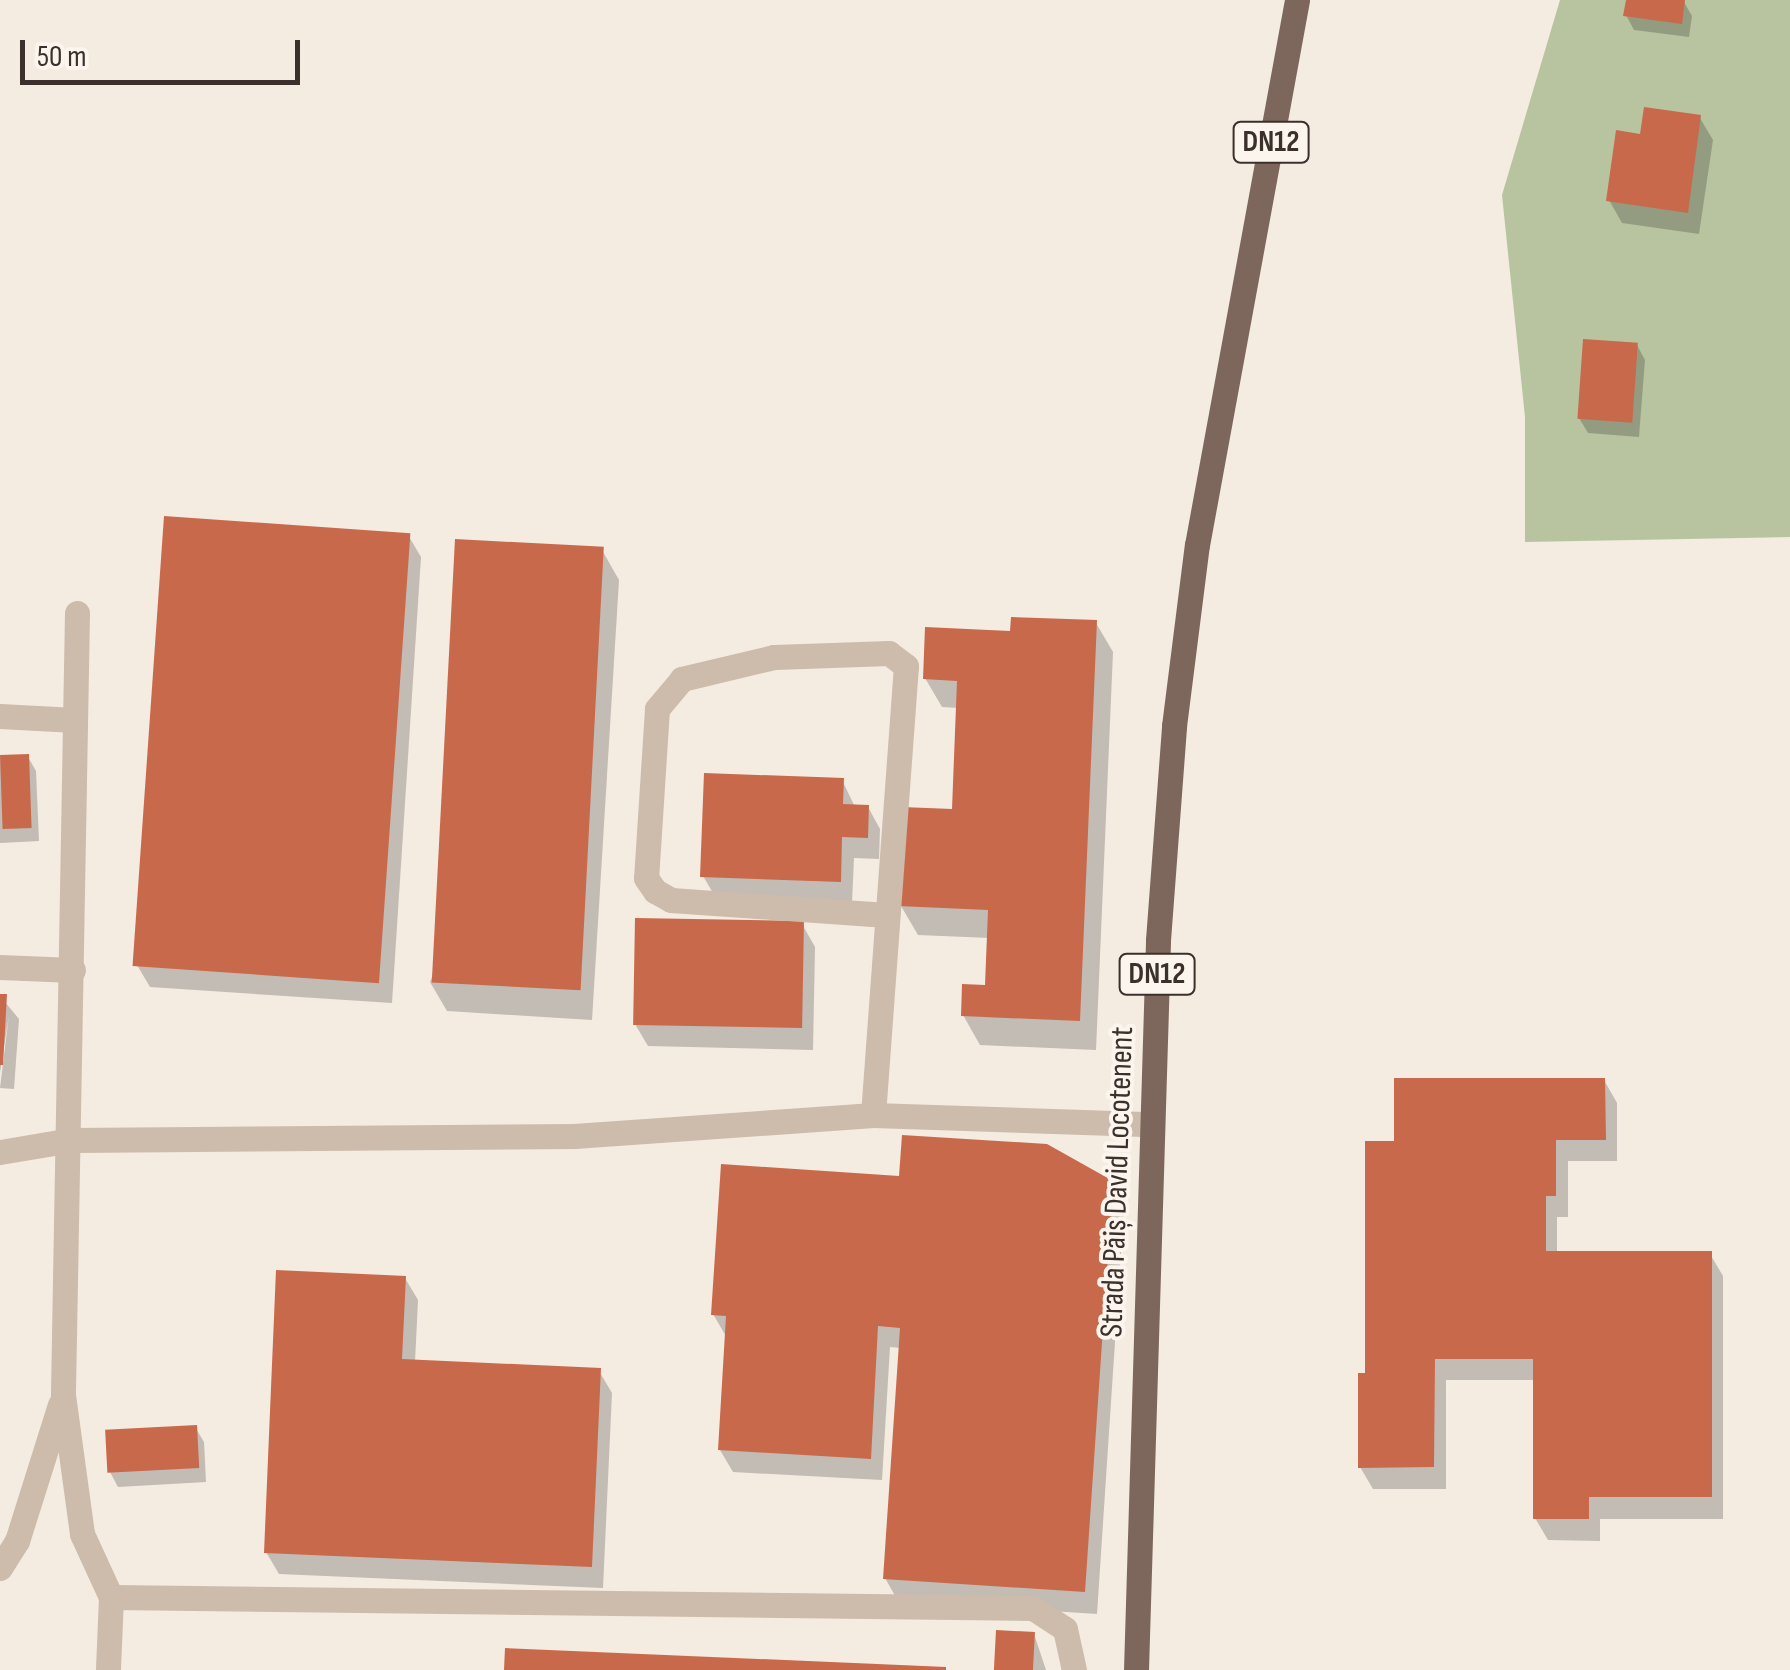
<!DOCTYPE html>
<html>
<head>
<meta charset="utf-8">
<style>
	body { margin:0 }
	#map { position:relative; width:1790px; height:1670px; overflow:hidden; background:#f4ebe1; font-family:"Sofia Sans Condensed",sans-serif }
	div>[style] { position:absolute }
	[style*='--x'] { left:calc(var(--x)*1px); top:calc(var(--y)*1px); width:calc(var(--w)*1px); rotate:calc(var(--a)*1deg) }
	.green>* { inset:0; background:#b8c4a0 }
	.shadow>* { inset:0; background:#0003 }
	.building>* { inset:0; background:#c8694b; transform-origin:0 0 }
	.minor>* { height:25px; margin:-12.5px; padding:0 12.5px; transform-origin:12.5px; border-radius:12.5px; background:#cdbbac }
	.major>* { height:25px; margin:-12.5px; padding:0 12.5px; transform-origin:12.5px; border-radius:12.5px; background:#7d675c }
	span { translate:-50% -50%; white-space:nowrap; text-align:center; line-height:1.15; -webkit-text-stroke:8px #fbf5ee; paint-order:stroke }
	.shield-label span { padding:2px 8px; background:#fbf5ee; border:2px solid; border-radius:8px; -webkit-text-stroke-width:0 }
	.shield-label { font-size:30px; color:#3b302b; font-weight:700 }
	.street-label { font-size:32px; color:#3b302b }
	.scale { position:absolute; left:20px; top:40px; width:280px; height:45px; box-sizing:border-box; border:5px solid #3b302b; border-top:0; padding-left:12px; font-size:30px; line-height:35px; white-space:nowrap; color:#3b302b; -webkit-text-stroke:8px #fbf5ee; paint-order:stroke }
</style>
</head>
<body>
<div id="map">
	<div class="green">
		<i style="clip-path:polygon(1560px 0,1790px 0,1790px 537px,1525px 542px,1525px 417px,1502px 195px)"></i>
	</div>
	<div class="shadow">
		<i style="clip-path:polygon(1628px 0,1684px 2px,1692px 16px,1689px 37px,1634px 30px,1626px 15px)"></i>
		<i style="clip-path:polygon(1700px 118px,1713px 140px,1699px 234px,1622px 223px,1609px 200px,1642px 137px)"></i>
		<i style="clip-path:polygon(1637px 345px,1645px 360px,1639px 437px,1588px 433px,1579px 418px)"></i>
		<i style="clip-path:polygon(408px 535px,421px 557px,392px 1003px,150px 987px,137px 965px)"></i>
		<i style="clip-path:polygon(602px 550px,619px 580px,592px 1020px,447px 1011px,430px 982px)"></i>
		<i style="clip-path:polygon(1096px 623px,1113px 652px,1096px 1050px,980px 1045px,963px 1015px,987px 987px,990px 938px,918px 935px,901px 906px,954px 812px,959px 708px,942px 707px,925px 678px,1013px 633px)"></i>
		<i style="clip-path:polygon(28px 757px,36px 771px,39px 841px,0 843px,0 758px)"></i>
		<i style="clip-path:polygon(842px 780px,855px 807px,868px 807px,880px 829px,879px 859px,854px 858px,852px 903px,716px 898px,703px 876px)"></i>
		<i style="clip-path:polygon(802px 924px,815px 947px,813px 1050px,648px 1046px,635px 1024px)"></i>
		<i style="clip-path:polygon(0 996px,19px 1019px,14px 1089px,0 1088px,9px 1015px,0 1073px)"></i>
		<i style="clip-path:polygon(1604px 1080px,1617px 1103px,1617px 1161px,1568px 1161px,1568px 1217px,1557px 1217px,1557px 1254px,1710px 1254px,1723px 1276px,1723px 1519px,1600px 1519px,1600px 1541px,1548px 1540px,1535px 1518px,1535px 1380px,1446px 1380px,1446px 1489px,1373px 1489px,1360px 1467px,1397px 1143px)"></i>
		<i style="clip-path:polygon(901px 1179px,1111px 1183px,1124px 1206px,1097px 1614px,898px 1601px,885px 1578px,901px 1348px,890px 1347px,882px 1480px,733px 1472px,720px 1450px,727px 1338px,713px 1314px)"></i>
		<i style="clip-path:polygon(405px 1278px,418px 1300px,415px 1362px,599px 1371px,612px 1393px,603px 1588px,279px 1574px,266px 1552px)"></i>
		<i style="clip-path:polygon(195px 1427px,204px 1442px,206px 1482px,118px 1487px,110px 1472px)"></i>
		<i style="clip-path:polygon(1034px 1634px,1046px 1670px,996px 1670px)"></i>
	</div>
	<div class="building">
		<i style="clip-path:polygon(1626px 0,1685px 0,1682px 24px,1623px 16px)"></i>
		<i style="clip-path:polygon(1644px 107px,1701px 115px,1688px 213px,1606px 201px,1616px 130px,1640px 134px)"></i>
		<i style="left:1583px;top:339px;width:55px;height:80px;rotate:4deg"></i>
		<i style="left:164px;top:516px;width:247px;height:451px;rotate:4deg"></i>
		<i style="left:455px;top:539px;width:149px;height:444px;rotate:3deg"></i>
		<i style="clip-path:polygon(1011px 617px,1097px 620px,1080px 1021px,961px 1016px,962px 984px,985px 985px,988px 910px,898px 906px,902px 807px,952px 809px,957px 681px,923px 679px,925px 627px,1010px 631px)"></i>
		<i style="left:29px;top:754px;width:74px;height:29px;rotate:88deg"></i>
		<i style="clip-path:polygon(704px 773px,844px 778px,843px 804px,869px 805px,868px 838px,842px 837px,841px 882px,700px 877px)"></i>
		<i style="left:635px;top:918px;width:169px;height:107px;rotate:1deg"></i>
		<i style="clip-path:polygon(0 994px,7px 994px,3px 1065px,0 1065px)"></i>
		<i style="clip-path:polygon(1394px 1078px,1605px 1078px,1606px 1140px,1556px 1140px,1556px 1196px,1546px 1196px,1546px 1251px,1712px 1251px,1712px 1497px,1589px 1497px,1589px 1519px,1533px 1519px,1533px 1359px,1435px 1359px,1434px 1467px,1358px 1468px,1358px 1373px,1365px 1373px,1365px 1141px,1394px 1141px)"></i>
		<i style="clip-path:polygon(902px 1135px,1047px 1144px,1113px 1181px,1085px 1592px,883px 1579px,900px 1328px,878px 1326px,871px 1459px,718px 1450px,726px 1316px,711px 1315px,721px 1164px,899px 1176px)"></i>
		<i style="clip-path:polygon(276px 1270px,406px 1276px,402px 1359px,601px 1368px,592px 1567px,264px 1553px)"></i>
		<i style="left:197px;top:1425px;width:43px;height:92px;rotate:87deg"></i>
		<i style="left:996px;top:1630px;width:39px;height:40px;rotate:3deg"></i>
		<i style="clip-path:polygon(505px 1648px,946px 1667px,946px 1670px,504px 1670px)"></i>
	</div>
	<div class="minor">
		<i style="--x:77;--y:613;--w:782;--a:91.03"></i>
		<i style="--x:63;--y:1395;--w:140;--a:82.2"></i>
		<i style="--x:82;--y:1534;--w:69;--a:65.3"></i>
		<i style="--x:111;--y:1597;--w:73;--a:92.4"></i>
		<i style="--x:0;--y:716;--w:75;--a:3.1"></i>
		<i style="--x:0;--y:967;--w:73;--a:2.4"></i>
		<i style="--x:873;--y:1115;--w:450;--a:-85.8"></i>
		<i style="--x:906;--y:666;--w:21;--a:-143"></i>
		<i style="--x:889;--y:653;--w:115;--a:178"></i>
		<i style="--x:774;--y:657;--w:95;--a:166.6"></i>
		<i style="--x:682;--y:679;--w:39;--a:130"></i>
		<i style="--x:657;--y:709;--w:169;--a:93.7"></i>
		<i style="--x:646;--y:878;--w:16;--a:55"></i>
		<i style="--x:655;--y:891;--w:18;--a:29"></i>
		<i style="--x:671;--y:900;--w:216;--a:4"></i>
		<i style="--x:0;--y:1152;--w:73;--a:-9.5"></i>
		<i style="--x:72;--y:1140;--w:502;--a:-0.46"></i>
		<i style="--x:574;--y:1136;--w:300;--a:-4"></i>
		<i style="--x:873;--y:1115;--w:278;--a:1.9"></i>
		<i style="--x:0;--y:1568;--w:32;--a:-58"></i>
		<i style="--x:17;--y:1541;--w:143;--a:-72.5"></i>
		<i style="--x:111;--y:1597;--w:922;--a:0.68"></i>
		<i style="--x:1033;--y:1608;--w:38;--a:33"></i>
		<i style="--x:1065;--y:1629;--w:42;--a:77.6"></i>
	</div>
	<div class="major">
		<i style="--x:1136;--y:1670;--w:730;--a:-88.27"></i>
		<i style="--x:1158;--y:940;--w:215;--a:-85.7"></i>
		<i style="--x:1174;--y:726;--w:182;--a:-82.8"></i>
		<i style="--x:1197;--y:545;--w:554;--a:-79.6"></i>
	</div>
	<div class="shield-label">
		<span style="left:1271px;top:142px">DN12</span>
		<span style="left:1157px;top:974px">DN12</span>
	</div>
	<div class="street-label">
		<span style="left:1118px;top:1182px;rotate:-88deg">Strada Păiș David Locotenent</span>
	</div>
	<div class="scale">50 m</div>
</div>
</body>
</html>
